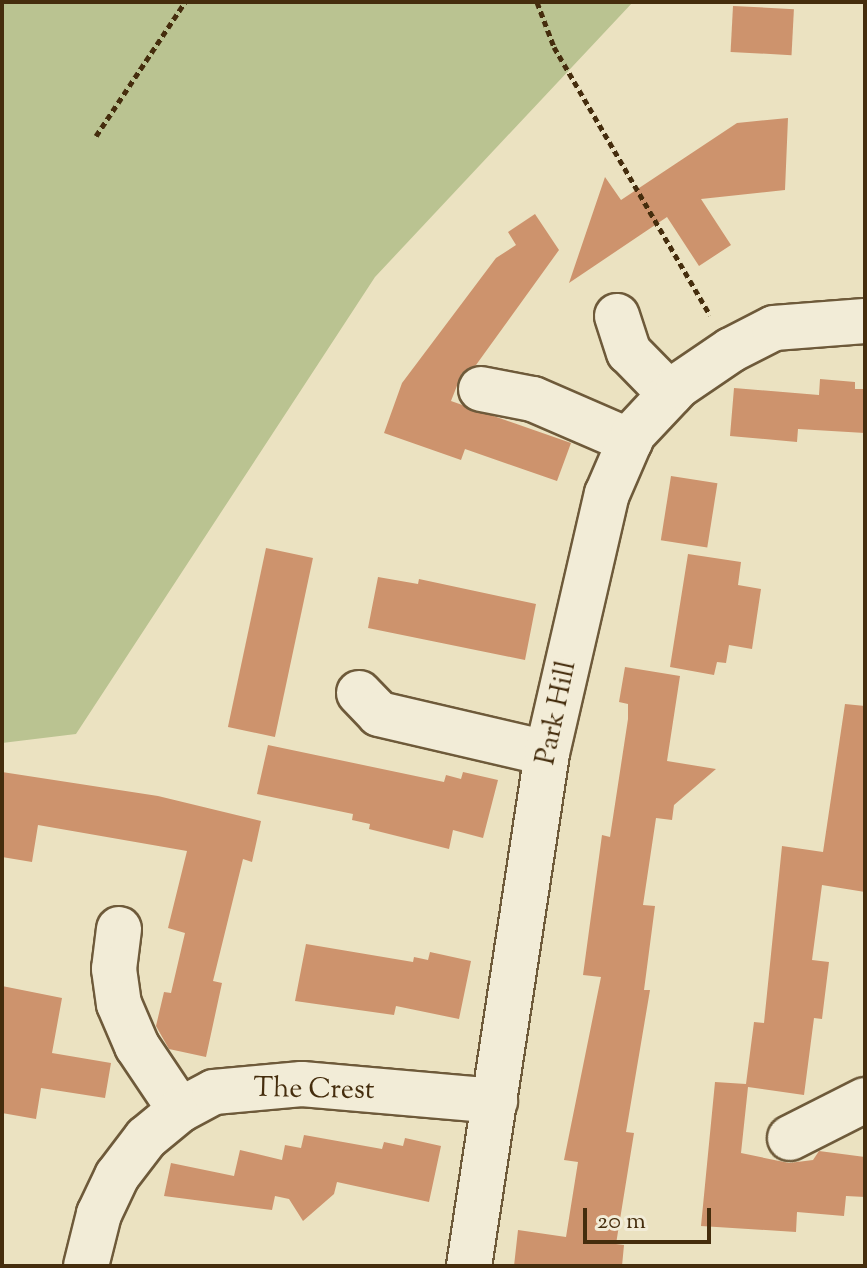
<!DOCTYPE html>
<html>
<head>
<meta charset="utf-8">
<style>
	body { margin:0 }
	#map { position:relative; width:867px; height:1268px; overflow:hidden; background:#ebe2c1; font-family:"Sorts Mill Goudy",serif }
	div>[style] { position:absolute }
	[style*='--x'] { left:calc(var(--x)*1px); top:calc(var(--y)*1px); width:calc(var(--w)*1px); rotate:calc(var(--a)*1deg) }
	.green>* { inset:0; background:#bac391 }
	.building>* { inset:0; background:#cd936d; transform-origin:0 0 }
	.path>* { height:5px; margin-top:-2.5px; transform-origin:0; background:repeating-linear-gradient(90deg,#452d0d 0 6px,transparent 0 10px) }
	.roads { filter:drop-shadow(2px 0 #6e5a3a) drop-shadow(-2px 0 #6e5a3a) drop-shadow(0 2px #6e5a3a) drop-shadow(0 -2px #6e5a3a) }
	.minor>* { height:44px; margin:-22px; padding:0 22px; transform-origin:22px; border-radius:22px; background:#f2ecd7 }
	span { translate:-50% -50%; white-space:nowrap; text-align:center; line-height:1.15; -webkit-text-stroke:6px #f2ecd7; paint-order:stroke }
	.street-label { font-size:28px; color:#452d0d }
	.frame { position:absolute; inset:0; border:4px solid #452d0d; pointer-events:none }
	.scale { position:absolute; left:583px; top:1208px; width:128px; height:36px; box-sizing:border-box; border:4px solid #452d0d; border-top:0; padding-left:10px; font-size:24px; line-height:28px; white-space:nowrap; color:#452d0d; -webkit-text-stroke:6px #f2ecd7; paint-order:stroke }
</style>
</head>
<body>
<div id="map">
	<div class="green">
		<i style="clip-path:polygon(2px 2px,633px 2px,375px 277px,76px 734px,2px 743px)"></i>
	</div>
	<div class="building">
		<i style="left:733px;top:6px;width:61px;height:46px;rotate:3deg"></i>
		<i style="clip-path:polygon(788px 118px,785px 190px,701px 199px,731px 245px,699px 266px,667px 217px,569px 283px,605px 177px,621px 200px,737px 123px)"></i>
		<i style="clip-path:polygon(535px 214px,559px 250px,476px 365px,462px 373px,451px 401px,571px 443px,557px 481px,465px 449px,461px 460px,384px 433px,402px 383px,496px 258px,516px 245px,508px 232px)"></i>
		<i style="clip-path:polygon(820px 379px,855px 382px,855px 389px,865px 389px,865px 433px,798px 429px,797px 442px,730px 436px,734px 388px,819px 395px)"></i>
		<i style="left:671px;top:476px;width:47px;height:65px;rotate:9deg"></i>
		<i style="left:266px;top:548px;width:48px;height:183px;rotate:12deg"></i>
		<i style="clip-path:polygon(688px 554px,741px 562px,738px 585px,761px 589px,752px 649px,729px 645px,726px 663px,717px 662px,714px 675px,670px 667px)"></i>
		<i style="clip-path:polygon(378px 577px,418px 584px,419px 579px,536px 604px,525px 660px,368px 628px)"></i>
		<i style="clip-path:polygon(625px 667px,680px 676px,667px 761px,716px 769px,674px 805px,672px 820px,656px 818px,643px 905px,655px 906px,644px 990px,650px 990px,626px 1132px,634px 1133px,616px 1244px,624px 1245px,622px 1266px,514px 1266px,518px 1230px,566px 1237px,578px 1162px,564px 1160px,601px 977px,583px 975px,602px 835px,610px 837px,628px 719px,628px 704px,619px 702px)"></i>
		<i style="clip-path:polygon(845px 704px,865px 706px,865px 892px,822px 885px,812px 960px,829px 962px,822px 1019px,814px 1018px,804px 1095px,748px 1087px,741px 1153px,789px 1163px,813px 1160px,819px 1151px,865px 1157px,865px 1197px,846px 1196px,844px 1216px,797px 1212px,796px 1232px,701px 1226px,715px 1082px,746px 1084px,754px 1022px,764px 1023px,782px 846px,823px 852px)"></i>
		<i style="clip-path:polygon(268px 745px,444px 782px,446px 775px,461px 779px,463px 772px,498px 780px,483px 838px,453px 830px,449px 849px,369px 829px,370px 824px,352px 820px,353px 814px,257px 794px)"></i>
		<i style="clip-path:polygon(2px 772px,158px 796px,261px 821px,252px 862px,243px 859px,213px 981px,222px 983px,206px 1057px,169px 1049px,156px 1026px,164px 992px,171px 993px,185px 933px,168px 928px,187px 851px,38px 825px,32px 862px,2px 857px)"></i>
		<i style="clip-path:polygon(306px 944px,413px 962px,414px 957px,428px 960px,430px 952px,471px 961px,459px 1019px,396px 1006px,394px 1015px,295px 1001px)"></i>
		<i style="clip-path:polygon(2px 986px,62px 998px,52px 1053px,111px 1063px,105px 1098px,41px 1088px,36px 1119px,2px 1113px)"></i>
		<i style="clip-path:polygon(304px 1135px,382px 1149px,384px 1142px,403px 1146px,405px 1138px,441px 1146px,429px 1202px,337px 1182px,334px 1194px,303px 1221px,289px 1199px,275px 1196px,272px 1210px,164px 1196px,171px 1163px,234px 1176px,240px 1150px,282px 1160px,285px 1145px,301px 1148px)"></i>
	</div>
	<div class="path">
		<i style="--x:537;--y:2;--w:48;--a:69.3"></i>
		<i style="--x:554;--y:47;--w:310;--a:59.8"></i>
		<i style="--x:96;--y:136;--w:161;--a:-56.4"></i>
	</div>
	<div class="roads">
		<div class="minor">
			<i style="--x:617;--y:316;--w:38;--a:72"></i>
			<i style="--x:629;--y:352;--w:59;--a:45.7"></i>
			<i style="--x:481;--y:389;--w:53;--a:10.9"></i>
			<i style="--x:533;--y:399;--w:106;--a:23.4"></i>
			<i style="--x:359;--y:693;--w:29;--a:46"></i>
			<i style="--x:379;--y:714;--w:172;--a:13.1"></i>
			<i style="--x:119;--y:929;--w:40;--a:97.1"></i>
			<i style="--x:114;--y:969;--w:35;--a:82"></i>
			<i style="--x:119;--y:1004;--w:46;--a:66.8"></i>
			<i style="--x:137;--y:1046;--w:77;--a:56.1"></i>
			<i style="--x:790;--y:1138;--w:84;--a:-26.9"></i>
			<i style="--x:86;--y:1266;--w:54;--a:-76"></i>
			<i style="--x:99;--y:1214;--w:42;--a:-64.7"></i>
			<i style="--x:117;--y:1176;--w:48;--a:-52.7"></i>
			<i style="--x:146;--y:1138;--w:44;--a:-39.5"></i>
			<i style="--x:180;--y:1110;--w:38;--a:-28"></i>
			<i style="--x:214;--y:1092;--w:88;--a:-5.2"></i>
			<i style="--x:302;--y:1084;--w:194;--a:5"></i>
			<i style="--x:469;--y:1266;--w:519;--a:-81.35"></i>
			<i style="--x:547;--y:753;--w:266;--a:-77"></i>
			<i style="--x:607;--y:494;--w:65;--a:-66.6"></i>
			<i style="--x:633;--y:434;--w:66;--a:-46.8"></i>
			<i style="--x:678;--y:386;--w:64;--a:-34.2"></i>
			<i style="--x:731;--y:350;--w:48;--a:-27.1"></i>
			<i style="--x:774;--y:328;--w:91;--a:-4.4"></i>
		</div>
	</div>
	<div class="street-label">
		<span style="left:557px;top:713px;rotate:-78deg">Park Hill</span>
		<span style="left:314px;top:1090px;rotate:1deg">The Crest</span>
	</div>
	<div class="frame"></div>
	<div class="scale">20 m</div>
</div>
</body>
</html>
